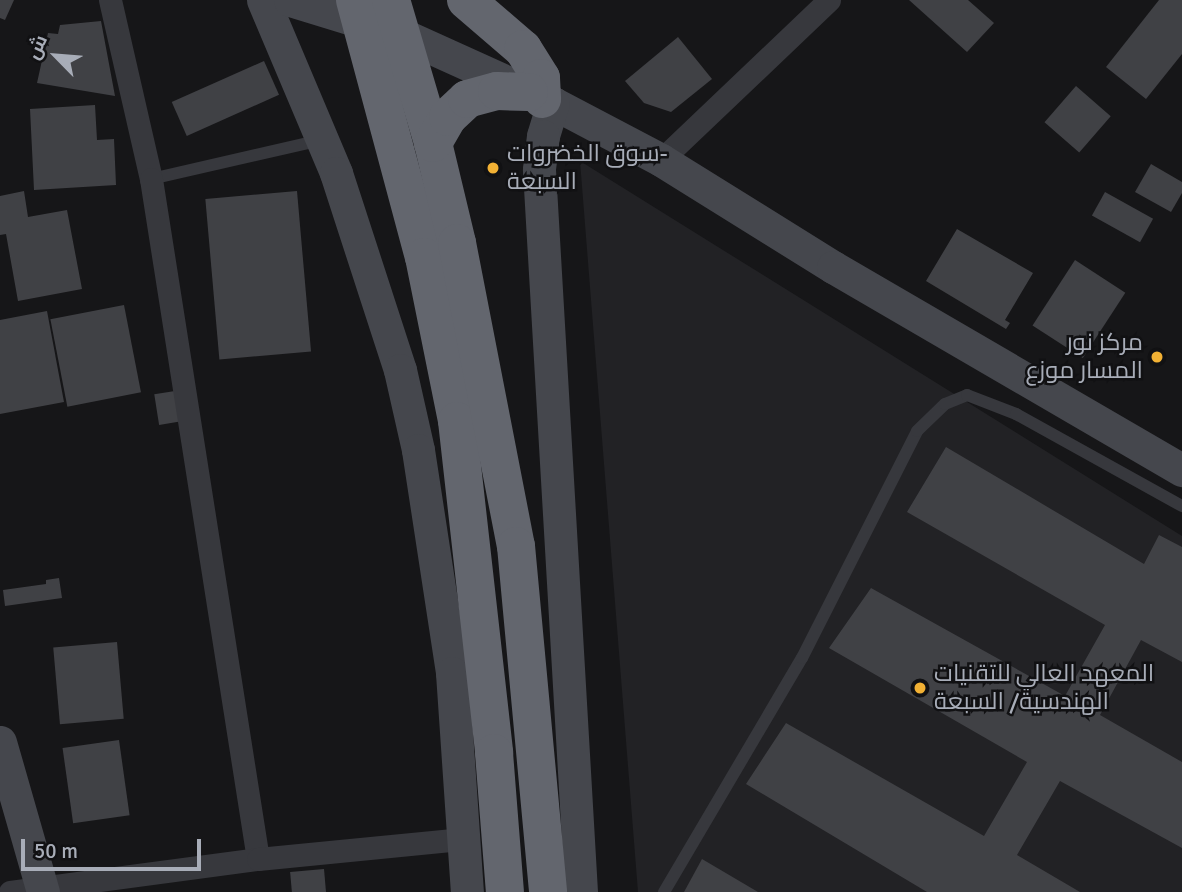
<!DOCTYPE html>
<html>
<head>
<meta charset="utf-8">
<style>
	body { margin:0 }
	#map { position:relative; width:1182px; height:892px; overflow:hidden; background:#161618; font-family:Signika,Cairo,sans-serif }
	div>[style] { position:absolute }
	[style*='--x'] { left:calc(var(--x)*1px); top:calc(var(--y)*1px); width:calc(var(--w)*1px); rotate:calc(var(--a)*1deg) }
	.built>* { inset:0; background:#222225 }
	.building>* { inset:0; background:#404145; transform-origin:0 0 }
	.lane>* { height:12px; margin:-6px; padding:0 6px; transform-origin:6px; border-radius:6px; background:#37383d }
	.street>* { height:23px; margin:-11.5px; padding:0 11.5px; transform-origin:11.5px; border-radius:11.5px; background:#37383d }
	.secondary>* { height:33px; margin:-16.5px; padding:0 16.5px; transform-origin:16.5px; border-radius:16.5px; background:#45474d }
	.highway>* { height:38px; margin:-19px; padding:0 19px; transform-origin:19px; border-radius:19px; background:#63666e }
	.dots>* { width:19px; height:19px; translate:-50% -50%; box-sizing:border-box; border:4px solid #111113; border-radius:50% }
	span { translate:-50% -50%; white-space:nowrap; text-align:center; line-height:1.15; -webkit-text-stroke:5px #111113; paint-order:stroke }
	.poi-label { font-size:24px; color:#a8adb8 }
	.left { translate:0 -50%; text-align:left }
	.right { translate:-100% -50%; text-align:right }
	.north { position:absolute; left:21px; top:21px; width:70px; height:70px; -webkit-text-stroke:5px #111113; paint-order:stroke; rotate:295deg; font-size:19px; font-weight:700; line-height:28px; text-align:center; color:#a8adb8 }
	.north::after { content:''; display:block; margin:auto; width:24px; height:32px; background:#a8adb8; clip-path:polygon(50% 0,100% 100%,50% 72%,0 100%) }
	.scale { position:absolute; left:21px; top:839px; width:180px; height:32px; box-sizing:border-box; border:4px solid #a8adb8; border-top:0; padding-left:9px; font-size:21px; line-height:24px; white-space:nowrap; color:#a8adb8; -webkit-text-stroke:5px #111113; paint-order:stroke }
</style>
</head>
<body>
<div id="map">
	<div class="built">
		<i style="clip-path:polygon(580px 161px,1182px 536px,1182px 892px,638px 892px)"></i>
	</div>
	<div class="building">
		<i style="clip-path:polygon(0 0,14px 0,5px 20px,0 18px)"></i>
		<i style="clip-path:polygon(909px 0,968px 0,994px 23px,967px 52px)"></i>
		<i style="clip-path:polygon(1159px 0,1182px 0,1182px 54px,1146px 99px,1106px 67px)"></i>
		<i style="clip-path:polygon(101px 21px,115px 96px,37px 83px,48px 33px,58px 34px,60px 25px)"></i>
		<i style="clip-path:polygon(678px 37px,712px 79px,671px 112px,644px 103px,625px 81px)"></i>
		<i style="left:264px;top:61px;width:37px;height:101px;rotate:66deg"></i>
		<i style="left:1076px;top:86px;width:46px;height:48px;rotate:41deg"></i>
		<i style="clip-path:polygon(95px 105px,97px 140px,114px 139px,116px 185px,34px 190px,30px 109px)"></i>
		<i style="clip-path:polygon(1151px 164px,1182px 182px,1182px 193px,1171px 212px,1135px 192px)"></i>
		<i style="clip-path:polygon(24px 191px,28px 217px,67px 210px,82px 289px,18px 301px,6px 234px,0 235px,0 196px)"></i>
		<i style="left:297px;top:191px;width:161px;height:92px;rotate:85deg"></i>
		<i style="left:1105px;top:192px;width:55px;height:27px;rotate:29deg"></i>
		<i style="clip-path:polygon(957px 229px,1033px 273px,1005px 320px,1010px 323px,1006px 329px,926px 281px)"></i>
		<i style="left:1075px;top:260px;width:60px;height:78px;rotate:33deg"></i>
		<i style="left:124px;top:305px;width:89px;height:75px;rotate:79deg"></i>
		<i style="clip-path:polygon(47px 311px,64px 402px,0 414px,0 320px)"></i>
		<i style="left:175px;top:391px;width:31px;height:21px;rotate:81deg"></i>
		<i style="clip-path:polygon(946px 447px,1144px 564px,1159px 535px,1182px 547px,1182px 662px,1141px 640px,1100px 715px,1182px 762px,1182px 848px,1060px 781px,1017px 855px,1080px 892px,927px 892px,746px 784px,786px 723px,984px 836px,1027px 762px,829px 648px,871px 588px,1065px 696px,1105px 625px,907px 512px)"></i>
		<i style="clip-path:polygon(59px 578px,62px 598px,5px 606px,3px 590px,46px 584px,46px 580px)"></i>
		<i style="left:117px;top:642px;width:77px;height:64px;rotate:85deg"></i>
		<i style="left:119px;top:740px;width:76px;height:57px;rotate:82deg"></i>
		<i style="clip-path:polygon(702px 859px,758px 892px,684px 892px)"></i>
		<i style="left:324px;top:869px;width:23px;height:34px;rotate:85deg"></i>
	</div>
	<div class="lane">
		<i style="--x:151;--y:179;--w:174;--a:-12.9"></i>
		<i style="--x:664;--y:892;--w:272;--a:-59.5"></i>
		<i style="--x:802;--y:658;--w:254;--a:-63.1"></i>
		<i style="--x:917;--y:431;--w:39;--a:-44"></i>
		<i style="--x:945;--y:404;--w:24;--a:-22"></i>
		<i style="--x:967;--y:395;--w:53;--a:21.2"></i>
		<i style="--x:1016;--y:414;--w:190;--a:29"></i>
	</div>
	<div class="street">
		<i style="--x:110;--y:0;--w:184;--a:77.1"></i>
		<i style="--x:151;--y:179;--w:688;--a:81.06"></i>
		<i style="--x:661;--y:160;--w:232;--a:-43.6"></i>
		<i style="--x:10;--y:892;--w:250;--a:-7.6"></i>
		<i style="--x:258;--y:859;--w:206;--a:-5.6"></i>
	</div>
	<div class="secondary">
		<i style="--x:263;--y:0;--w:188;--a:67.1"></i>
		<i style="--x:336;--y:173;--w:207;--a:72"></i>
		<i style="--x:400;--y:370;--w:82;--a:77.3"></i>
		<i style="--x:418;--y:450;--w:226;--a:81.3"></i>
		<i style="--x:452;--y:673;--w:220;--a:86.1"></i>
		<i style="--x:290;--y:0;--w:116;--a:17"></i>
		<i style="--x:401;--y:34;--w:167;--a:24.4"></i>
		<i style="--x:553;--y:103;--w:122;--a:27.8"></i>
		<i style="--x:661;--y:160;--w:203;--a:31.9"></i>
		<i style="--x:833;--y:267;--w:404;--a:30.2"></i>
		<i style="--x:553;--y:103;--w:34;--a:107"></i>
		<i style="--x:543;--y:136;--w:34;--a:97"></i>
		<i style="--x:539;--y:170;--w:723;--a:86.67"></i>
		<i style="--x:0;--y:742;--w:156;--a:74"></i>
	</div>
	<div class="highway">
		<i style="--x:355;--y:0;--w:266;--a:75"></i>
		<i style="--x:424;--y:257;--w:167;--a:78.6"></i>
		<i style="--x:457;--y:421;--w:334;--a:83.6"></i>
		<i style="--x:494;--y:753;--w:139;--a:85.5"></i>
		<i style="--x:391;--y:0;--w:149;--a:73.6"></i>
		<i style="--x:433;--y:143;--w:103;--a:76.5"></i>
		<i style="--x:457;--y:243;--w:309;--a:79"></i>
		<i style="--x:516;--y:546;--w:347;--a:84.7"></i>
		<i style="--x:466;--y:0;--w:75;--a:40.7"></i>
		<i style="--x:523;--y:49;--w:34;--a:58"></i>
		<i style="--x:541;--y:78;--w:21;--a:87"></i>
		<i style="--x:433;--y:143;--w:30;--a:-60"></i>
		<i style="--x:448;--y:117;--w:26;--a:-43"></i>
		<i style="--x:467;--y:99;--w:31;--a:-15"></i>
		<i style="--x:497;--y:91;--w:32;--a:2"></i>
	</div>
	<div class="dots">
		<i style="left:493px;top:168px;background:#f2b134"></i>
		<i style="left:1157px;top:357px;background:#f2b134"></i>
		<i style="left:920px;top:688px;background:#f2b134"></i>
	</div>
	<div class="poi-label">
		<span class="left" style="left:507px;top:168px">سوق الخضروات-<br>السبعة</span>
		<span class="right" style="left:1143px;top:357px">مركز نور<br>المسار موزع</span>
		<span class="left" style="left:934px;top:688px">المعهد العالي للتقنيات<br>الهندسية/ السبعة</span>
	</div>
	<div class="north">ش</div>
	<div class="scale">50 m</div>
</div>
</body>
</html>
